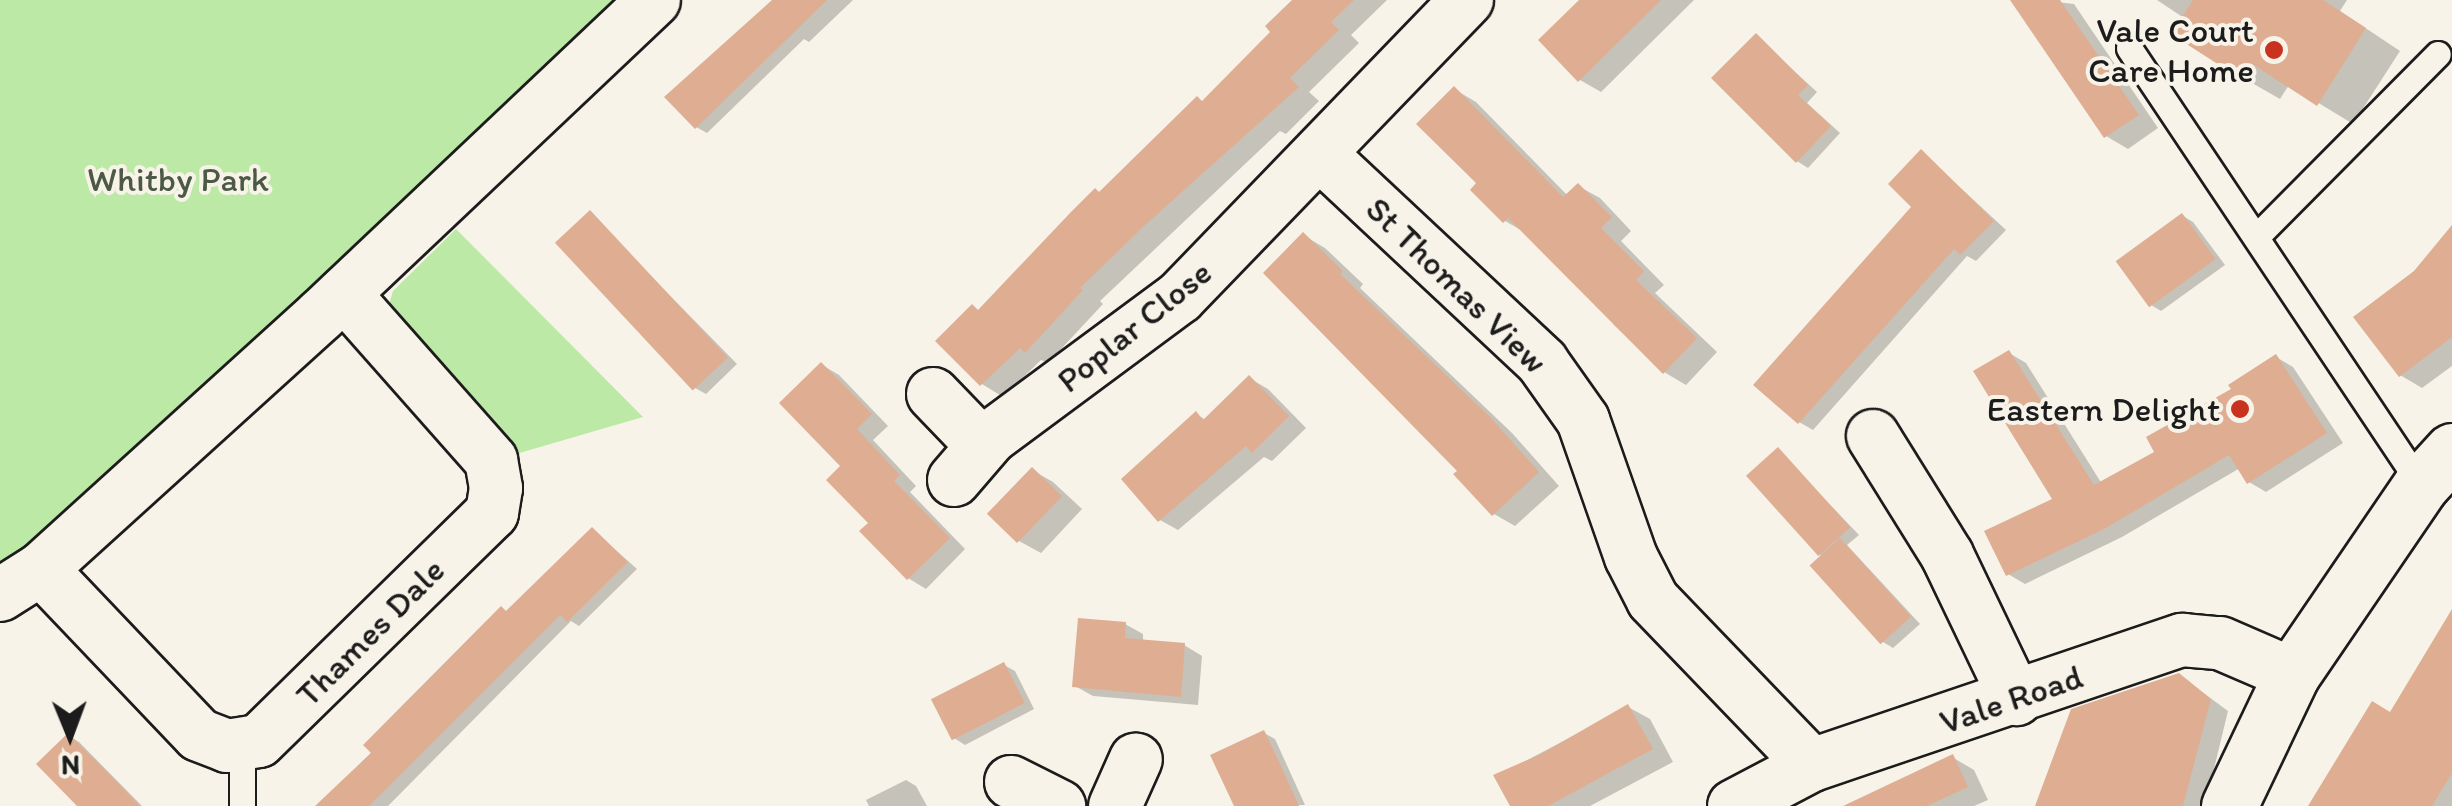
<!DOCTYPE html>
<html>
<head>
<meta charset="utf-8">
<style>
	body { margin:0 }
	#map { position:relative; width:2452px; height:806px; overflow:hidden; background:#f7f3e8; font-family:Itim,sans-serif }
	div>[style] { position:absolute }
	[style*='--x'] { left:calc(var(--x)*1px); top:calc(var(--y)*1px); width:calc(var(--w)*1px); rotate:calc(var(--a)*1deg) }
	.green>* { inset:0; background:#bce9a6 }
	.shadow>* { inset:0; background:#0003 }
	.building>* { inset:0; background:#dfad92; transform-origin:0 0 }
	.roads { filter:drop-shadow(2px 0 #1c1c1c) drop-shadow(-2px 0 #1c1c1c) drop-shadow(0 2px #1c1c1c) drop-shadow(0 -2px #1c1c1c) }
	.lane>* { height:25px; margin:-12.5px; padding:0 12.5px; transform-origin:12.5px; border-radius:12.5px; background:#f7f3e8 }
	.street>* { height:52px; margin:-26px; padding:0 26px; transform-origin:26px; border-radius:26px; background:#f7f3e8 }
	.primary>* { height:55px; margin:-27.5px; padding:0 27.5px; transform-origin:27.5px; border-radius:27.5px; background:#f7f3e8 }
	.dots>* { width:28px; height:28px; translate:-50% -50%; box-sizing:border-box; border:5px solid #f7f3e8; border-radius:50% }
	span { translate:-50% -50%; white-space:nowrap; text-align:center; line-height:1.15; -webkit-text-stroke:8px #f7f3e8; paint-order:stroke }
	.poi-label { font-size:35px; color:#1c1c1c }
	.right { translate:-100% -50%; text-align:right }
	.park-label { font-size:35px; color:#4c5a45 }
	.street-label { font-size:35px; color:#1c1c1c }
	.north { position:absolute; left:20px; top:686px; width:100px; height:100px; -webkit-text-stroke:8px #f7f3e8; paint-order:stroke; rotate:179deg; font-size:28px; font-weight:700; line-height:40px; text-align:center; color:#1c1c1c }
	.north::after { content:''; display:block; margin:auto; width:35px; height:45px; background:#1c1c1c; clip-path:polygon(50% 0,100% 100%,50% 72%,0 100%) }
</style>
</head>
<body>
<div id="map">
	<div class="green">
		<i style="clip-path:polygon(0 0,612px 0,314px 296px,0 570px)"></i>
		<i style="clip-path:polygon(456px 229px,643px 417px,509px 456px,385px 318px,393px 291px)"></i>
	</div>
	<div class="shadow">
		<i style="clip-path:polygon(776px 0,853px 0,809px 42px,804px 39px,707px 133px,696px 127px,674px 91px)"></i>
		<i style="clip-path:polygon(1296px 0,1387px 0,1351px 35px,1359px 43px,1309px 92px,1319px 101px,1286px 134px,1280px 131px,1100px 301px,1103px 304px,1048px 363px,1041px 360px,1003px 397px,982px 384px,939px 341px,980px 312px,1100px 194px,1204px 102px,1274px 32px)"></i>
		<i style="clip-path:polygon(1581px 0,1694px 0,1601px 92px,1580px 80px)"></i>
		<i style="clip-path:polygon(2040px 0,2074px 4px,2158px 128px,2128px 149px,2106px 136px)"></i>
		<i style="clip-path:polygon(2157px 0,2347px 0,2340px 11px,2400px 51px,2353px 124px,2289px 85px,2280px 99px,2245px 79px,2184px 18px)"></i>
		<i style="clip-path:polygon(1756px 36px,1817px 92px,1807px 103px,1840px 133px,1808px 168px,1797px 161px)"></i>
		<i style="clip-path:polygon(1454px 89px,1476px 102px,1568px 196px,1578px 186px,1600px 198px,1631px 231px,1621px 241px,1664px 285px,1655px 293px,1717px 352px,1686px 385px,1664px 372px,1613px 324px,1616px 321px,1526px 233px,1505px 221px,1480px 183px)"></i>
		<i style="clip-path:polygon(1922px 152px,2006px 230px,1976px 261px,1967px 256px,1813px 430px,1799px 422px,1915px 207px)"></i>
		<i style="clip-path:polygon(590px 214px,737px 364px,706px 394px,695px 388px)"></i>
		<i style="clip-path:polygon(2183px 216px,2193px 222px,2225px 265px,2161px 311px,2151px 305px)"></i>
		<i style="clip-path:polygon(2452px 229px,2452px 366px,2422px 388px,2400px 375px,2416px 273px)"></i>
		<i style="clip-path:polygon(1303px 235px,1325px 248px,1363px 284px,1360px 288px,1512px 433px,1559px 486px,1515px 526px,1494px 514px,1460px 471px)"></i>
		<i style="clip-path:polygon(2009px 353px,2026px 363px,2102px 484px,2158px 453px,2276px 357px,2293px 367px,2343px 443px,2266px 492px,2249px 482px,2240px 468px,2122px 537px,2025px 584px,2008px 574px,2056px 500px)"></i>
		<i style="clip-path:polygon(822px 365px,839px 375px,888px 426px,873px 440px,916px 486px,910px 492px,965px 549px,926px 589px,908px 578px,871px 523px,844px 466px)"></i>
		<i style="clip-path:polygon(1249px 378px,1268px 389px,1306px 428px,1272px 461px,1264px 457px,1178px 530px,1160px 520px,1196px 414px,1206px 420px)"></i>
		<i style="clip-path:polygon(1778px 450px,1859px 535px,1847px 545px,1920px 624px,1893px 648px,1883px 642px,1821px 557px)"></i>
		<i style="clip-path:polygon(1032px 470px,1053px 482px,1082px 509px,1041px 553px,1019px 541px)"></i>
		<i style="clip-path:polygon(593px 530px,637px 569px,579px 626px,571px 621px,388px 806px,318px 806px)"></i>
		<i style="clip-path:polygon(2452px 613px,2452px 806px,2311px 806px,2391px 715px)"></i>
		<i style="clip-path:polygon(1125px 624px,1143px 634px,1143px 642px,1184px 645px,1202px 656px,1198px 705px,1093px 696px,1075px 686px)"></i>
		<i style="clip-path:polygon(1004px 665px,1015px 671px,1034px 709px,965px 745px,954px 738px)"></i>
		<i style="clip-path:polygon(2179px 675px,2228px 711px,2205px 806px,2040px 806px)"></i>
		<i style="clip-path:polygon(1628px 707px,1650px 719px,1673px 762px,1590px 806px,1513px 806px,1497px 776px)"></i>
		<i style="clip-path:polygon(1264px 733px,1275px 739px,1305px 805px,1237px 806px)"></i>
		<i style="clip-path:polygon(69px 736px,79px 742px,142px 806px,81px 806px)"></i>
		<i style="clip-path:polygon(1952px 757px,1974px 770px,1988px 800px,1974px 806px,1848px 806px)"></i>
		<i style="clip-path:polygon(906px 780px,916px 786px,927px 806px,869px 806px,866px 800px)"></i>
	</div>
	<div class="building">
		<i style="clip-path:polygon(772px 0,827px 0,695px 129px,664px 97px)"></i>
		<i style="clip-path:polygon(1292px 0,1354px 0,1331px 22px,1339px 30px,1290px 78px,1299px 87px,1144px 226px,1080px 288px,1083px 290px,1025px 353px,1020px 348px,980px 386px,935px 341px,972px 304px,978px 310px,1071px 212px,1095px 188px,1099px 192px,1197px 96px,1202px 101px,1270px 32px,1265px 26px)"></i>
		<i style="clip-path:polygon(1579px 0,1661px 0,1578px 82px,1538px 40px)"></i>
		<i style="clip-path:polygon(2010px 0,2060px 0,2139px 115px,2104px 138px)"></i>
		<i style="clip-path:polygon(2193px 0,2323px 0,2366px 28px,2317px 106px,2254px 65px,2244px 81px,2171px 34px)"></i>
		<i style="clip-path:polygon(1756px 33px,1808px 85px,1798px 95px,1831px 126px,1796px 163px,1711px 78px)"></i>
		<i style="clip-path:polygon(1454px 86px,1563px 197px,1578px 183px,1612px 217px,1601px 228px,1644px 271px,1636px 280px,1697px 338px,1663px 374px,1508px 218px,1503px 223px,1470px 190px,1476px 183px,1416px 124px)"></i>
		<i style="clip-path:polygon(1921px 149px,1994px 221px,1960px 255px,1954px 249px,1798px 424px,1753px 385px,1911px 207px,1888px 184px)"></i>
		<i style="left:590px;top:210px;width:202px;height:48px;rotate:47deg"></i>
		<i style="left:2182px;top:213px;width:57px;height:82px;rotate:54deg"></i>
		<i style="clip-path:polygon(2452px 225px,2452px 337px,2399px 377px,2353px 317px,2414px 271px)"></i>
		<i style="clip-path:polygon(1303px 232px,1343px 271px,1340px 274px,1491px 418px,1539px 472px,1492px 516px,1453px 474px,1457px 471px,1263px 273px)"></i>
		<i style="clip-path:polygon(2009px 350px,2094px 485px,2154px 452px,2146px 437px,2231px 389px,2228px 385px,2276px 354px,2327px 433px,2247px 484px,2229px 455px,2104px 529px,2006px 576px,1984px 531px,2052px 499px,1973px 371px)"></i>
		<i style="clip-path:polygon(821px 362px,872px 414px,857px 429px,900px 475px,894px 481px,950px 538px,907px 580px,859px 531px,868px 523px,826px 480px,840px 466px,779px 403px)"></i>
		<i style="clip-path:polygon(1249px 375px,1289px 416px,1252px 453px,1246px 446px,1158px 522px,1121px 479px,1196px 411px,1203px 420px)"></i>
		<i style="left:1778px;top:447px;width:108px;height:43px;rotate:48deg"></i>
		<i style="left:1032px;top:467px;width:42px;height:65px;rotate:44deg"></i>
		<i style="clip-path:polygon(592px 527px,628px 562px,567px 622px,560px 615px,369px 806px,315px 806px,371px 753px,363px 745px,501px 606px,506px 611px)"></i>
		<i style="left:1840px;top:538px;width:106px;height:41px;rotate:48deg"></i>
		<i style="clip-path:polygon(2452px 609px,2452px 773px,2432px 806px,2308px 806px,2372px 701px,2390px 712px)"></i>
		<i style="clip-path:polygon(1078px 618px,1126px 622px,1125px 638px,1185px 643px,1181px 697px,1072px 687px)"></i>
		<i style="left:1004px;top:662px;width:46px;height:82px;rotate:63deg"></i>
		<i style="clip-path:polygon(2179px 673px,2211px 699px,2183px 806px,2035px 806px,2071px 709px)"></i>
		<i style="clip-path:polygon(1628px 704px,1653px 749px,1548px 806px,1510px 806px,1493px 775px,1541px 754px)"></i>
		<i style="clip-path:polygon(1264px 730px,1280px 764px,1299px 806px,1234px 806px,1210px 755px)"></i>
		<i style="clip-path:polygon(68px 733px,103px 768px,140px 806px,77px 806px,36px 764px)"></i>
		<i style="clip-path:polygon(1953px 754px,1968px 787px,1927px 806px,1843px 806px)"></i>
	</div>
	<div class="roads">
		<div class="lane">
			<i style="--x:2129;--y:48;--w:526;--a:56.25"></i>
			<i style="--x:2258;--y:235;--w:255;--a:-45.2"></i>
			<i style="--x:242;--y:806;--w:63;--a:-90"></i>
		</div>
		<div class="street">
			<i style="--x:1321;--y:155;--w:303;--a:43.1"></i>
			<i style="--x:1542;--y:362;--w:71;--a:54.7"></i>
			<i style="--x:1583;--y:420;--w:145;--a:70.7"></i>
			<i style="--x:1631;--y:557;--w:48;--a:62.9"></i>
			<i style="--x:1653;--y:600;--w:229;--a:46.1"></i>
			<i style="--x:933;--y:394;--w:72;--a:46.1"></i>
			<i style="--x:1873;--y:436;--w:140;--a:58.1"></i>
			<i style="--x:1947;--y:555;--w:160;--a:64.4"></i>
			<i style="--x:954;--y:480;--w:57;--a:-49.3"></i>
			<i style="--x:991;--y:437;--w:235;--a:-36.5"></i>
			<i style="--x:1180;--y:297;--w:413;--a:-46"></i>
			<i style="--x:41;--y:569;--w:229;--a:46.4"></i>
			<i style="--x:199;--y:735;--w:30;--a:21"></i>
			<i style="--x:227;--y:746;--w:32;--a:-9"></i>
			<i style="--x:259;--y:741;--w:326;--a:-44.4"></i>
			<i style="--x:492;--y:513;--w:25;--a:-81"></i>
			<i style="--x:496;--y:488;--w:28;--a:-100"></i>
			<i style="--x:491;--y:460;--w:222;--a:-131.5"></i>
			<i style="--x:0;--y:595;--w:49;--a:-32.4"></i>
			<i style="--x:41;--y:569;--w:378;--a:-42.2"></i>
			<i style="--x:321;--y:315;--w:458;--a:-43.4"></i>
			<i style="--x:1011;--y:782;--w:54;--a:26.6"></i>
			<i style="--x:1115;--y:806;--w:51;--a:-65.9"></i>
			<i style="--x:1734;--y:806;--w:88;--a:-27.7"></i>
			<i style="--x:1812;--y:765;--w:391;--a:-18.7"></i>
			<i style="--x:2182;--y:640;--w:38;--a:5"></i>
			<i style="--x:2220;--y:643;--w:78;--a:23.3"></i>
		</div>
		<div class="primary">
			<i style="--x:2229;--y:806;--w:146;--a:-64.5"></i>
			<i style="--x:2292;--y:674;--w:229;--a:-55.7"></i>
			<i style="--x:2421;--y:485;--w:46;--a:-47.6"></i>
		</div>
	</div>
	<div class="dots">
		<i style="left:2274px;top:50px;background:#c8321e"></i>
		<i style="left:2240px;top:409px;background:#c8321e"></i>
	</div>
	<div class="poi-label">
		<span class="right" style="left:2254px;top:50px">Vale Court<br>Care Home</span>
		<span class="right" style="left:2220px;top:409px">Eastern Delight</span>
	</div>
	<div class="park-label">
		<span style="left:178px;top:179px">Whitby Park</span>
	</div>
	<div class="street-label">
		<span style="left:1457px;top:285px;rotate:44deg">St Thomas View</span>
		<span style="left:1134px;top:326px;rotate:-39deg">Poplar Close</span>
		<span style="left:370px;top:632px;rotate:-45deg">Thames Dale</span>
		<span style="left:2011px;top:699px;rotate:-19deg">Vale Road</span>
	</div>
	<div class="north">N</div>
</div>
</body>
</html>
